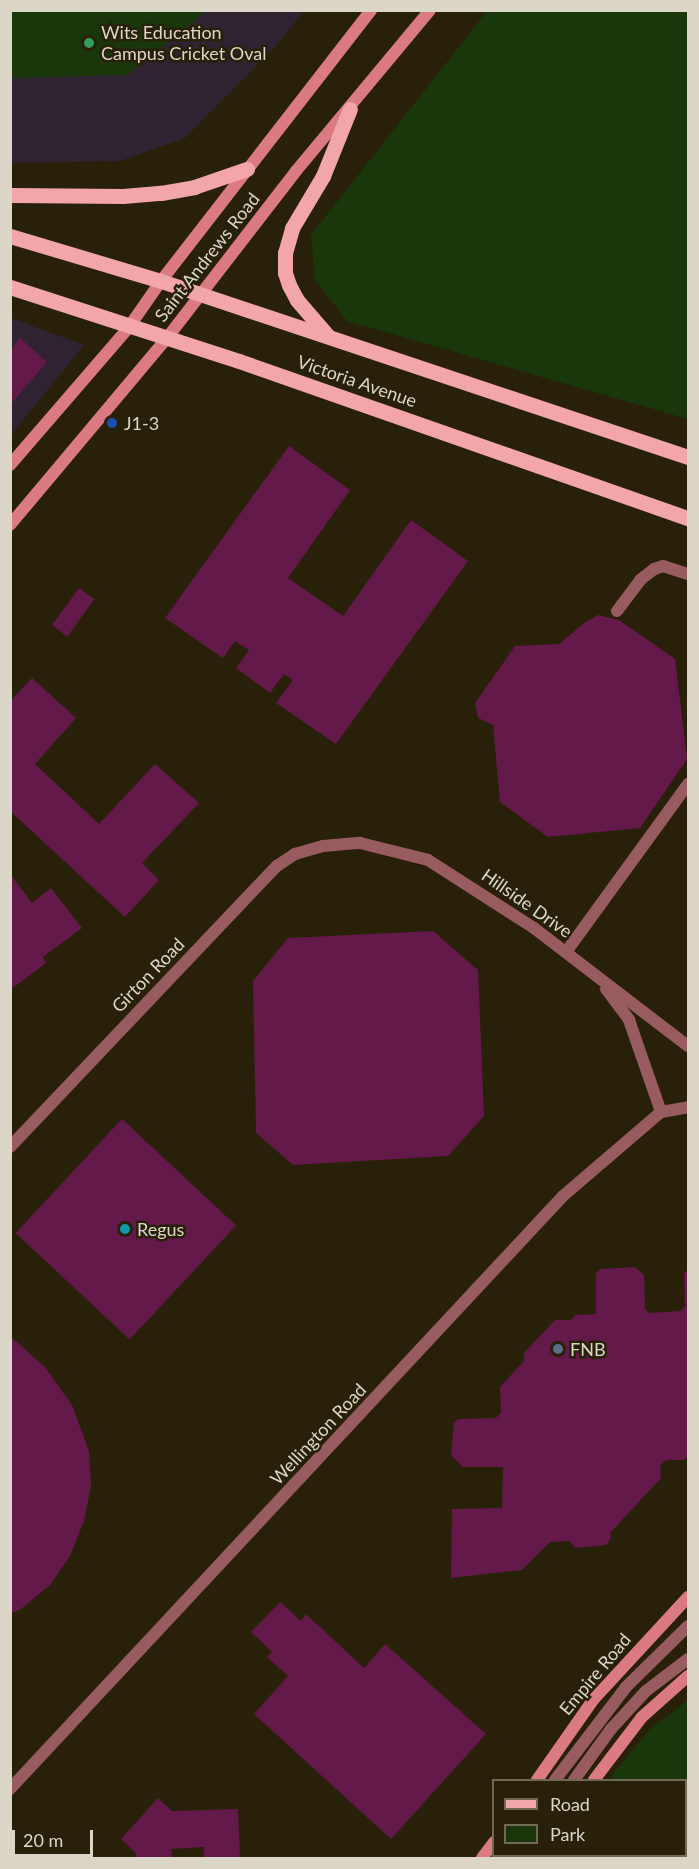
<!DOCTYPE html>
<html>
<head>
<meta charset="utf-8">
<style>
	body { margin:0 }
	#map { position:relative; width:699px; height:1869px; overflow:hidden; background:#29200a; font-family:Lato,sans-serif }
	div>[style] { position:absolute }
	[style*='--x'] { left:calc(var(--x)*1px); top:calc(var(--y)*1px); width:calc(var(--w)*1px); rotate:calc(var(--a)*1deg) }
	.education>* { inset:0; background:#302331 }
	.green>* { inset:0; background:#19370b }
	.building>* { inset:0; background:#631949; transform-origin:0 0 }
	.lane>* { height:12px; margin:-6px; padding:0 6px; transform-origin:6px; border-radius:6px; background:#985b5f }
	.street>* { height:12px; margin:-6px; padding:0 6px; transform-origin:6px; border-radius:6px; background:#985b5f }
	.secondary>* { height:12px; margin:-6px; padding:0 6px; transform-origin:6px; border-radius:6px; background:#dc7a82 }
	.primary>* { height:15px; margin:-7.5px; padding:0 7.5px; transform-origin:7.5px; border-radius:7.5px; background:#f3a6aa }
	.dots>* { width:16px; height:16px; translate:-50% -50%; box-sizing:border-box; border:3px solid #29200a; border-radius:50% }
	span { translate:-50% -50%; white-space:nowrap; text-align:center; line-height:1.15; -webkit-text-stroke:5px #29200a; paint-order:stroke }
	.poi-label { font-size:18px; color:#dbd6c8 }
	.left { translate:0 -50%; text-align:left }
	.street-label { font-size:18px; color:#dbd6c8 }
	.frame { position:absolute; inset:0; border:12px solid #dbd6c8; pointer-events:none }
	.legend { position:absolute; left:492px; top:1779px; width:195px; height:78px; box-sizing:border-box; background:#29200a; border:2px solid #706956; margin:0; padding:8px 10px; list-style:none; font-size:18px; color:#dbd6c8 }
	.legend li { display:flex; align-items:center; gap:12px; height:30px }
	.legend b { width:30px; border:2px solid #706956 }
	.scale { position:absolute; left:12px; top:1830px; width:81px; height:27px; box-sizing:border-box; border:3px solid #dbd6c8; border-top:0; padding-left:8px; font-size:18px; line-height:21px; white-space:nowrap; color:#dbd6c8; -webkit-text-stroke:4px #29200a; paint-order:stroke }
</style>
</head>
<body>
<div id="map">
	<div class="education">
		<i style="clip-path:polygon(11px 11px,304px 11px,274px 48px,185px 138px,120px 161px,19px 163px,11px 163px)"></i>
		<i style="clip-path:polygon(11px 318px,84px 345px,11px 435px)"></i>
	</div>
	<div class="green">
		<i style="clip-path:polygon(10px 11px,11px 10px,207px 11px,128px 75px,11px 78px)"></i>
		<i style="clip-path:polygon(487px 11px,688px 11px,688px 419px,347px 321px,315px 280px,311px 235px)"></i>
		<i style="clip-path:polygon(688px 1700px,688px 1858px,667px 1858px,665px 1856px,686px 1856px,686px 1780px,612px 1780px,610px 1778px,650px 1729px)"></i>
	</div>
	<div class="building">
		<i style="clip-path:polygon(20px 338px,47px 362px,10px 405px,10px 350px)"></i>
		<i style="clip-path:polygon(289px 446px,350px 490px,288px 578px,343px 616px,411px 520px,468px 561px,336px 744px,276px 703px,293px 680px,284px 674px,270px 693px,236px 668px,249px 650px,235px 641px,223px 658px,165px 618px)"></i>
		<i style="left:79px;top:588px;width:19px;height:46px;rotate:36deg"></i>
		<i style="clip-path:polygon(598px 615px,619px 620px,675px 659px,687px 759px,640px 828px,548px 837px,500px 802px,493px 725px,478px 718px,475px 703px,515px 646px,559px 644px,584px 623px)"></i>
		<i style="clip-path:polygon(32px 678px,76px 718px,35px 764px,99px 824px,155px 764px,199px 803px,142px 863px,159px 880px,125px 917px,10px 811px,10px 701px)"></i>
		<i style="clip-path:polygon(10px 874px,32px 903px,51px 888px,82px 928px,43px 957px,46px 963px,10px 990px)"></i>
		<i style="clip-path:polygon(433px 931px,478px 970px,484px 1116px,448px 1156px,293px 1165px,256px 1133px,253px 981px,288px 938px)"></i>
		<i style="left:122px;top:1119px;width:156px;height:156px;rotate:43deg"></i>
		<i style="clip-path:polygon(635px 1267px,644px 1275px,645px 1309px,649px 1313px,681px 1311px,685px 1306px,684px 1274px,688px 1269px,688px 1456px,684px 1460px,666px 1460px,660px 1466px,661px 1478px,611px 1532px,610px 1540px,606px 1545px,575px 1548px,570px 1541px,550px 1542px,522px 1570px,451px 1578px,452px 1509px,502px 1508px,503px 1467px,463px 1467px,451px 1455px,454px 1423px,458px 1419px,496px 1418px,501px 1412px,500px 1387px,524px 1361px,524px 1353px,555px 1320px,571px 1320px,576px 1315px,596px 1314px,596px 1273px,601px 1269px)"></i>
		<i style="clip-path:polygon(10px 1336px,45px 1367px,72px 1405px,89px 1451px,91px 1486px,84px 1521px,70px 1556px,50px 1585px,21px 1609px,10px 1614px)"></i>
		<i style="clip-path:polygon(280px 1602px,301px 1621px,306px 1614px,364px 1668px,385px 1644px,486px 1734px,391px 1839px,254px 1714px,288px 1676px,267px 1657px,272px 1652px,251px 1632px)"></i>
		<i style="clip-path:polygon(158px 1798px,172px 1811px,238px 1809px,240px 1858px,204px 1858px,204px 1847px,171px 1849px,172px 1858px,136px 1858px,136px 1853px,121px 1839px)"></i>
	</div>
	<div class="lane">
		<i style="--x:617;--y:611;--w:39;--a:-53"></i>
		<i style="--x:640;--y:580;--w:18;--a:-38"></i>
		<i style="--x:654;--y:569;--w:9;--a:-18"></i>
		<i style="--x:663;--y:566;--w:26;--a:18"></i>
		<i style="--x:566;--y:952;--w:208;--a:-54"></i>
		<i style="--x:555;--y:1780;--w:117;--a:-52.6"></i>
		<i style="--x:626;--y:1687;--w:87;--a:-44.5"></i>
		<i style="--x:574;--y:1780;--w:63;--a:-54"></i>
		<i style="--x:611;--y:1729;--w:52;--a:-47.4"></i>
		<i style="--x:646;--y:1691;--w:53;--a:-37.3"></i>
		<i style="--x:501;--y:1858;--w:3;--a:-45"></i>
		<i style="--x:521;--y:1858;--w:3;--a:-45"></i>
	</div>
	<div class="street">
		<i style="--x:606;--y:989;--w:39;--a:53"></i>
		<i style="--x:629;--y:1020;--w:97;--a:70.8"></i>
		<i style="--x:10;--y:1147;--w:388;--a:-46.5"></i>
		<i style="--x:277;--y:866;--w:22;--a:-34"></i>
		<i style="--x:295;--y:854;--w:29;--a:-16"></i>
		<i style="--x:323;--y:846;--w:37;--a:-5"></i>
		<i style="--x:360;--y:843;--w:70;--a:14"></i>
		<i style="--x:428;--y:860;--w:126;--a:32.7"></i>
		<i style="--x:534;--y:928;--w:194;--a:37.5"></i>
		<i style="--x:10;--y:1789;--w:811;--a:-47"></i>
		<i style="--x:563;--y:1196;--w:129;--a:-40.6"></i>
		<i style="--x:661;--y:1112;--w:27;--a:-10"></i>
	</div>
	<div class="secondary">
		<i style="--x:10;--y:465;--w:182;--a:-49.2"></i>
		<i style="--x:129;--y:327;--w:56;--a:-55.2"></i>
		<i style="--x:161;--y:281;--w:343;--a:-52.2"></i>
		<i style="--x:10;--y:525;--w:244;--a:-50"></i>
		<i style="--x:167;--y:338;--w:211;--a:-52.3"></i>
		<i style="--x:296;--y:171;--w:209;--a:-50.2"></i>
		<i style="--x:537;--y:1780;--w:98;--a:-55"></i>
		<i style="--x:593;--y:1700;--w:140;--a:-47.3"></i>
		<i style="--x:594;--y:1780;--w:79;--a:-52.7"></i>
		<i style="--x:642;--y:1717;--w:62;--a:-41.7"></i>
		<i style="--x:482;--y:1858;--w:20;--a:-53"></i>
		<i style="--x:537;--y:1858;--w:3;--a:-45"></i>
	</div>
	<div class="primary">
		<i style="--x:10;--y:195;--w:113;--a:0.5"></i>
		<i style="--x:123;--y:196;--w:38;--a:-5"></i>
		<i style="--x:161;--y:193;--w:34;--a:-10"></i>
		<i style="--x:194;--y:187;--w:56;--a:-18.8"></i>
		<i style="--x:10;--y:236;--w:158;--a:16.6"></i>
		<i style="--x:161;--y:281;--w:556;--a:18.47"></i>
		<i style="--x:10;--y:287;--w:241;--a:17.9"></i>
		<i style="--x:239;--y:361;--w:476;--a:19.3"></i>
		<i style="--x:327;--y:335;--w:46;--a:-130.6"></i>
		<i style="--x:297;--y:300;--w:17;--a:-118"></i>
		<i style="--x:289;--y:285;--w:13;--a:-108"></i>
		<i style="--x:285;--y:273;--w:20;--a:-90"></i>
		<i style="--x:285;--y:253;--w:26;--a:-74"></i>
		<i style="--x:292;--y:228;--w:61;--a:-59.2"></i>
		<i style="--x:323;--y:176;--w:72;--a:-68.1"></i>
	</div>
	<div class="dots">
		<i style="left:89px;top:43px;background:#2e9e5b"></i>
		<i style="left:112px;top:423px;background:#1a4fb4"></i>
		<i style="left:125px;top:1229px;background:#0f9aa8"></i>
		<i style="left:558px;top:1349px;background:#5c6f8a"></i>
	</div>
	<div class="poi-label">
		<span class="left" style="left:101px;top:43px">Wits Education<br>Campus Cricket Oval</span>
		<span class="left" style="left:124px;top:423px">J1-3</span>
		<span class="left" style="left:137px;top:1229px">Regus</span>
		<span class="left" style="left:570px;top:1349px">FNB</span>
	</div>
	<div class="street-label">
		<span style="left:207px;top:257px;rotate:-52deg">Saint Andrews Road</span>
		<span style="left:357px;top:381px;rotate:19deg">Victoria Avenue</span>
		<span style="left:527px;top:903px;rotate:35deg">Hillside Drive</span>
		<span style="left:148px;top:975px;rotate:-46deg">Girton Road</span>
		<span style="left:318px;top:1434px;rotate:-47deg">Wellington Road</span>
		<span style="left:595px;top:1674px;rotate:-50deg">Empire Road</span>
	</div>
	<div class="frame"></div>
	<ul class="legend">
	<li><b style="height:8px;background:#f3a6aa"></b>Road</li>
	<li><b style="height:16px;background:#19370b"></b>Park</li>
	</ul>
	<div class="scale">20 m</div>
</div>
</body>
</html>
